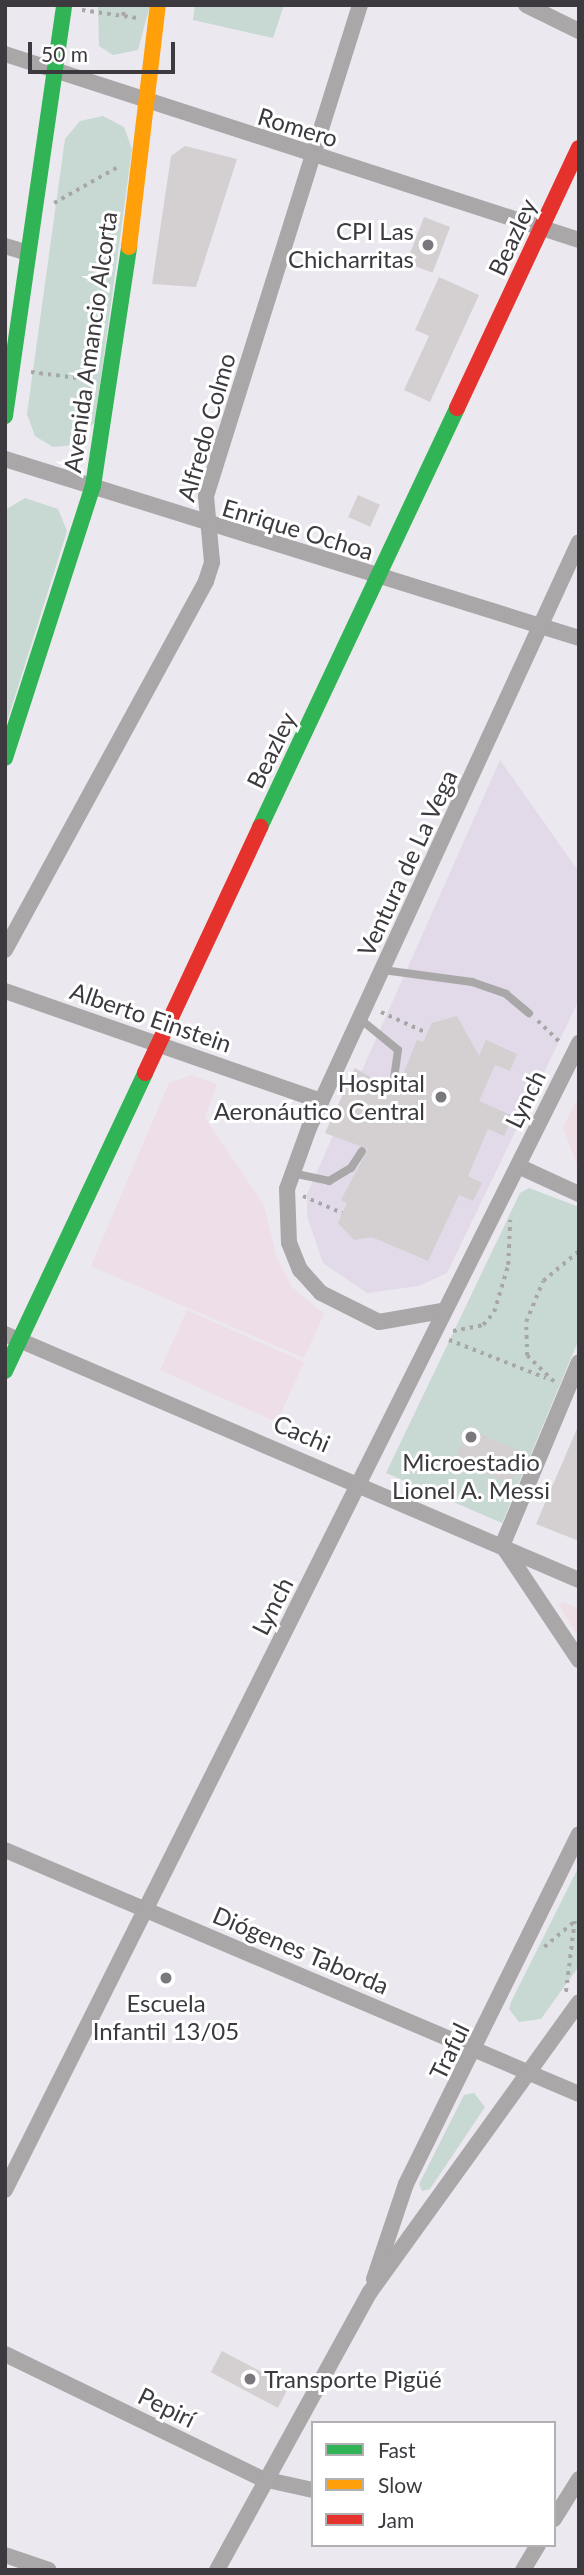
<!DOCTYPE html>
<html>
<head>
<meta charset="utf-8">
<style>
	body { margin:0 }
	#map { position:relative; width:584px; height:2575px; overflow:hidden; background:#ece8ef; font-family:Lato,sans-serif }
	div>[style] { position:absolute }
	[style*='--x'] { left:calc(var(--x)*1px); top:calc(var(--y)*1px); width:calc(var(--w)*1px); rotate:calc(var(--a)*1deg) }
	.built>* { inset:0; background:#e2dae8 }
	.industrial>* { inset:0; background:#eedee7; transform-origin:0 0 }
	.education>* { inset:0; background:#eedee6 }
	.green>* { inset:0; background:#c7d9d2 }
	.building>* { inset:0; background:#d4cfd1; transform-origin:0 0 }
	.path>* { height:3.5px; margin-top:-1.75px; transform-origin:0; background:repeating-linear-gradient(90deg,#a8a7a8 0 3.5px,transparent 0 8.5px) }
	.lane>* { height:8px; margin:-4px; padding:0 4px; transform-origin:4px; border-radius:4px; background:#a9a7a8 }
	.street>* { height:16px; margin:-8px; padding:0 8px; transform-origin:8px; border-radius:8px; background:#a9a7a8 }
	.fast>* { height:16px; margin:-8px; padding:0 8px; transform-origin:8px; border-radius:8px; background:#30b455 }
	.slow>* { height:16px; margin:-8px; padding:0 8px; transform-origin:8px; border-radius:8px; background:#ff9f0a }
	.jam>* { height:16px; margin:-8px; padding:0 8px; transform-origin:8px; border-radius:8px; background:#e5322d }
	.dots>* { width:19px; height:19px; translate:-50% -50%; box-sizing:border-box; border:4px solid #fff; border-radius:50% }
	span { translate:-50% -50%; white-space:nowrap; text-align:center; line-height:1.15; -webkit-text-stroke:6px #fff; paint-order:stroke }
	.street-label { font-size:24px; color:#3d3a3f }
	.poi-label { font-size:24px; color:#3d3a3f }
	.right { translate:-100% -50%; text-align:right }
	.left { translate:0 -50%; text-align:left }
	.frame { position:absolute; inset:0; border:7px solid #3d3a3f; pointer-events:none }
	.legend { position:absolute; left:311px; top:2421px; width:245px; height:126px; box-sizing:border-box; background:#fff; border:2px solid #b1b0b2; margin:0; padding:9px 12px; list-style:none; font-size:21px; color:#3d3a3f }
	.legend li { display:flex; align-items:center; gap:14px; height:35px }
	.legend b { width:35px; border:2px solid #b1b0b2 }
	.scale { position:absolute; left:28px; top:42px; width:147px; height:32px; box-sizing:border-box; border:4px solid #3d3a3f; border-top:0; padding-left:9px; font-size:21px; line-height:24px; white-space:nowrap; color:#3d3a3f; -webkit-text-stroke:5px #fff; paint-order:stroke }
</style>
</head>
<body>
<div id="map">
	<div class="built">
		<i style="clip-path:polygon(500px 760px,579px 872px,579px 1000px,447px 1273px,419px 1286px,367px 1293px,323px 1263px,307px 1216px,307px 1194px)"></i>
	</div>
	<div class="industrial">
		<i style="clip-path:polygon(191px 1075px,217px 1084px,205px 1118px,264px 1205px,276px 1256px,292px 1287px,324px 1314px,304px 1358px,91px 1266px,169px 1083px)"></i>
		<i style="left:187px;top:1310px;width:128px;height:66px;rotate:24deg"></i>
	</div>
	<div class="education">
		<i style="clip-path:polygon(579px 1096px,579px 1171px,563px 1127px)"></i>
		<i style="clip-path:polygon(564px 1602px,579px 1609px,579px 1638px,559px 1606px)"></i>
	</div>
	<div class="green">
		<i style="clip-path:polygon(98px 5px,150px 5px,138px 50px,113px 55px,99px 46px)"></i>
		<i style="clip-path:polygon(195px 5px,284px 5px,273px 38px,193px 20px)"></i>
		<i style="clip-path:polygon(103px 116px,124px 127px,132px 149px,95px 422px,74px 445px,53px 447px,35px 436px,27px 414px,65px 139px,80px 121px)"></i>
		<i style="clip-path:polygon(25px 498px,58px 509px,67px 531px,5px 728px,5px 510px)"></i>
		<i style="clip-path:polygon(529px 1188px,579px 1207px,579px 1339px,502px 1523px,386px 1473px,520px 1193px)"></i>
		<i style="clip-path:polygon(579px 1866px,579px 1966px,541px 2019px,519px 2022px,509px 2009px,512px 2000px)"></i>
		<i style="clip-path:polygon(474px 2093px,485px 2107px,430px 2189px,422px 2191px,419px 2184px,464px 2095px)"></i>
	</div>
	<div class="building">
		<i style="clip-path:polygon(185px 146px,237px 159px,196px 287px,152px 284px,171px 156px)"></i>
		<i style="left:424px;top:217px;width:28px;height:49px;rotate:21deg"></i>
		<i style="clip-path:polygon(439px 277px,479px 295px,430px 402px,404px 390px,429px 336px,415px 330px)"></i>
		<i style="left:358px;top:495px;width:24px;height:24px;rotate:24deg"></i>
		<i style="clip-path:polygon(457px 1016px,479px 1056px,486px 1040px,517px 1054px,510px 1071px,495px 1065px,479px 1101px,513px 1116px,504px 1136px,488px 1129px,468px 1176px,482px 1183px,473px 1201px,459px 1195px,428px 1261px,372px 1237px,354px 1240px,338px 1223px,347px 1203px,341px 1200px,368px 1149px,325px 1133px,355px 1068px,396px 1092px,417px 1040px,423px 1042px,432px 1023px)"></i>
		<i style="clip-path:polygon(579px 1424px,579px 1541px,536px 1524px)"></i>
		<i style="left:468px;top:1429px;width:61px;height:34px;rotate:23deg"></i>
		<i style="left:222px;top:2351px;width:76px;height:24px;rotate:28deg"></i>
	</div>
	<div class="path">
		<i style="--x:82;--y:10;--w:56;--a:8.3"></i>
		<i style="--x:123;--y:16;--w:11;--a:-85"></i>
		<i style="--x:54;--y:203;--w:73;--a:-29.4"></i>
		<i style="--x:31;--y:372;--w:63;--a:7.4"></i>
		<i style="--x:381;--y:1012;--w:51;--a:24.5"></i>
		<i style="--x:538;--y:1021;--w:30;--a:44"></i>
		<i style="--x:303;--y:1196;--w:43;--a:23.6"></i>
		<i style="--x:453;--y:1331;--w:31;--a:-11"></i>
		<i style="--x:483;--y:1325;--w:17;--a:-50"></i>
		<i style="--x:494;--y:1312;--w:49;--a:-73.4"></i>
		<i style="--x:508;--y:1265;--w:45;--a:-87.5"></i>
		<i style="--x:449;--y:1340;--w:104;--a:21.4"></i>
		<i style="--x:554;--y:1382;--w:37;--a:-136"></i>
		<i style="--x:527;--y:1356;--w:34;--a:-92"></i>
		<i style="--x:526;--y:1322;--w:44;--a:-67.5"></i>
		<i style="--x:543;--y:1281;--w:47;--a:-39.8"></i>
		<i style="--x:544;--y:1947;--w:40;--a:-40"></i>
		<i style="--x:575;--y:1921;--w:73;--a:97.1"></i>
	</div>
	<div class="lane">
		<i style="--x:383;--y:970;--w:90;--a:7.7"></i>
		<i style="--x:472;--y:982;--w:36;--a:19"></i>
		<i style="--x:506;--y:994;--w:30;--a:40"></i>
		<i style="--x:360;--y:1019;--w:49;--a:39.2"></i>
		<i style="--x:398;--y:1050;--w:36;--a:98"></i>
		<i style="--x:292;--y:1173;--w:38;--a:12"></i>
		<i style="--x:329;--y:1181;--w:26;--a:-31"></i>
		<i style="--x:351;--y:1168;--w:20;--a:-57"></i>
	</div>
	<div class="street">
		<i style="--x:526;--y:5;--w:59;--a:26.1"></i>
		<i style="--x:5;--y:54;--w:603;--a:17.95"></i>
		<i style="--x:5;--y:246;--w:24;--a:17"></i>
		<i style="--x:5;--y:459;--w:601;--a:17.32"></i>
		<i style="--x:5;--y:950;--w:420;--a:-61.4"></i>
		<i style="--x:206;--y:581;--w:20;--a:-72"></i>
		<i style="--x:212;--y:562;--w:66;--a:-95.2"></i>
		<i style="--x:206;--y:496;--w:515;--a:-72.59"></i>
		<i style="--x:5;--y:991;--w:335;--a:19.2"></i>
		<i style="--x:518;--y:1166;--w:67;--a:24.7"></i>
		<i style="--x:442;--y:1311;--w:64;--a:170.1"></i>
		<i style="--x:379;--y:1322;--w:65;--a:-153.4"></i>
		<i style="--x:321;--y:1293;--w:31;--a:-132"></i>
		<i style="--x:300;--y:1270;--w:29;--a:-112"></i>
		<i style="--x:289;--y:1243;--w:54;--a:-92.1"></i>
		<i style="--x:287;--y:1189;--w:65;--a:-70.2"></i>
		<i style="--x:309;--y:1128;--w:645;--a:-65.26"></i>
		<i style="--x:5;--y:1334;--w:624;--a:23.2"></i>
		<i style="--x:502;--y:1546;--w:199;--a:-67.3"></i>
		<i style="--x:504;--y:1548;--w:135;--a:56.2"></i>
		<i style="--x:5;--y:1850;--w:624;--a:23.03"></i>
		<i style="--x:5;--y:2190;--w:1283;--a:-63.41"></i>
		<i style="--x:374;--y:2279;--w:100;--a:-71.4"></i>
		<i style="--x:406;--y:2184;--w:390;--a:-63.7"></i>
		<i style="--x:5;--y:2354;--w:287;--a:25.9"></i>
		<i style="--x:263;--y:2479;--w:51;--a:12.4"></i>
		<i style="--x:554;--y:2519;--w:47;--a:-58"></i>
		<i style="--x:5;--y:2555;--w:46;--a:18.8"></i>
		<i style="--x:217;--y:2570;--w:317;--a:-61.2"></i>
		<i style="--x:370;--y:2292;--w:357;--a:-54.2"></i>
		<i style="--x:523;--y:2570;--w:29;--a:-59"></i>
	</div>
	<div class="fast">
		<i style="--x:5;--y:416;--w:415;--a:-81.8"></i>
		<i style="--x:5;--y:758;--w:286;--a:-72.1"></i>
		<i style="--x:93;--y:486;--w:242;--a:-81.4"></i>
		<i style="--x:260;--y:827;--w:463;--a:-64.8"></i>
		<i style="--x:5;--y:1371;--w:329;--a:-64.8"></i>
	</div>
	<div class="slow">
		<i style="--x:129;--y:247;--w:244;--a:-83.2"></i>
	</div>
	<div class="jam">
		<i style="--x:457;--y:408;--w:287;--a:-64.9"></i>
		<i style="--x:145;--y:1073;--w:272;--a:-64.9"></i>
	</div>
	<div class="dots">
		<i style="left:428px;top:245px;background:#7a777d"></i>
		<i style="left:441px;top:1097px;background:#7a777d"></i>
		<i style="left:471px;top:1437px;background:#7a777d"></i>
		<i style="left:166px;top:1978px;background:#7a777d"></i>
		<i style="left:250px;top:2379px;background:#7a777d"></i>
	</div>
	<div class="street-label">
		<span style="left:298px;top:127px;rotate:17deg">Romero</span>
		<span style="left:512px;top:237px;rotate:-65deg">Beazley</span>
		<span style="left:90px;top:342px;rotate:-82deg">Avenida Amancio Alcorta</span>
		<span style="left:206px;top:427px;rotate:-74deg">Alfredo Colmo</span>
		<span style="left:298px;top:529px;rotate:17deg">Enrique Ochoa</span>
		<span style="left:271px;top:750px;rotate:-64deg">Beazley</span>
		<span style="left:407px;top:863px;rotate:-65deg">Ventura de La Vega</span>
		<span style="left:151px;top:1017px;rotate:19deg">Alberto Einstein</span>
		<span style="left:525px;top:1099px;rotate:-64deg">Lynch</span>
		<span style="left:302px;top:1433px;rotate:23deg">Cachi</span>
		<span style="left:272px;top:1606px;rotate:-63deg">Lynch</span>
		<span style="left:301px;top:1950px;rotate:23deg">Diógenes Taborda</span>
		<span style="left:449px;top:2051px;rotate:-64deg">Traful</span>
		<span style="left:167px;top:2407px;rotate:26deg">Pepirí</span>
	</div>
	<div class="poi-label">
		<span class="right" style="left:414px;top:245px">CPI Las<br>Chicharritas</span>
		<span class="right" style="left:425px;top:1097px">Hospital<br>Aeronáutico Central</span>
		<span style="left:471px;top:1476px">Microestadio<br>Lionel A. Messi</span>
		<span style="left:166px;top:2017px">Escuela<br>Infantil 13/05</span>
		<span class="left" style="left:264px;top:2379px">Transporte Pigüé</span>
	</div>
	<div class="frame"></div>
	<ul class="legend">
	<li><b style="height:9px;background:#30b455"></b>Fast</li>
	<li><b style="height:9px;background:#ff9f0a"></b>Slow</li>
	<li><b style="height:9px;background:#e5322d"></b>Jam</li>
	</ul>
	<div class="scale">50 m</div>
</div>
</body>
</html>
